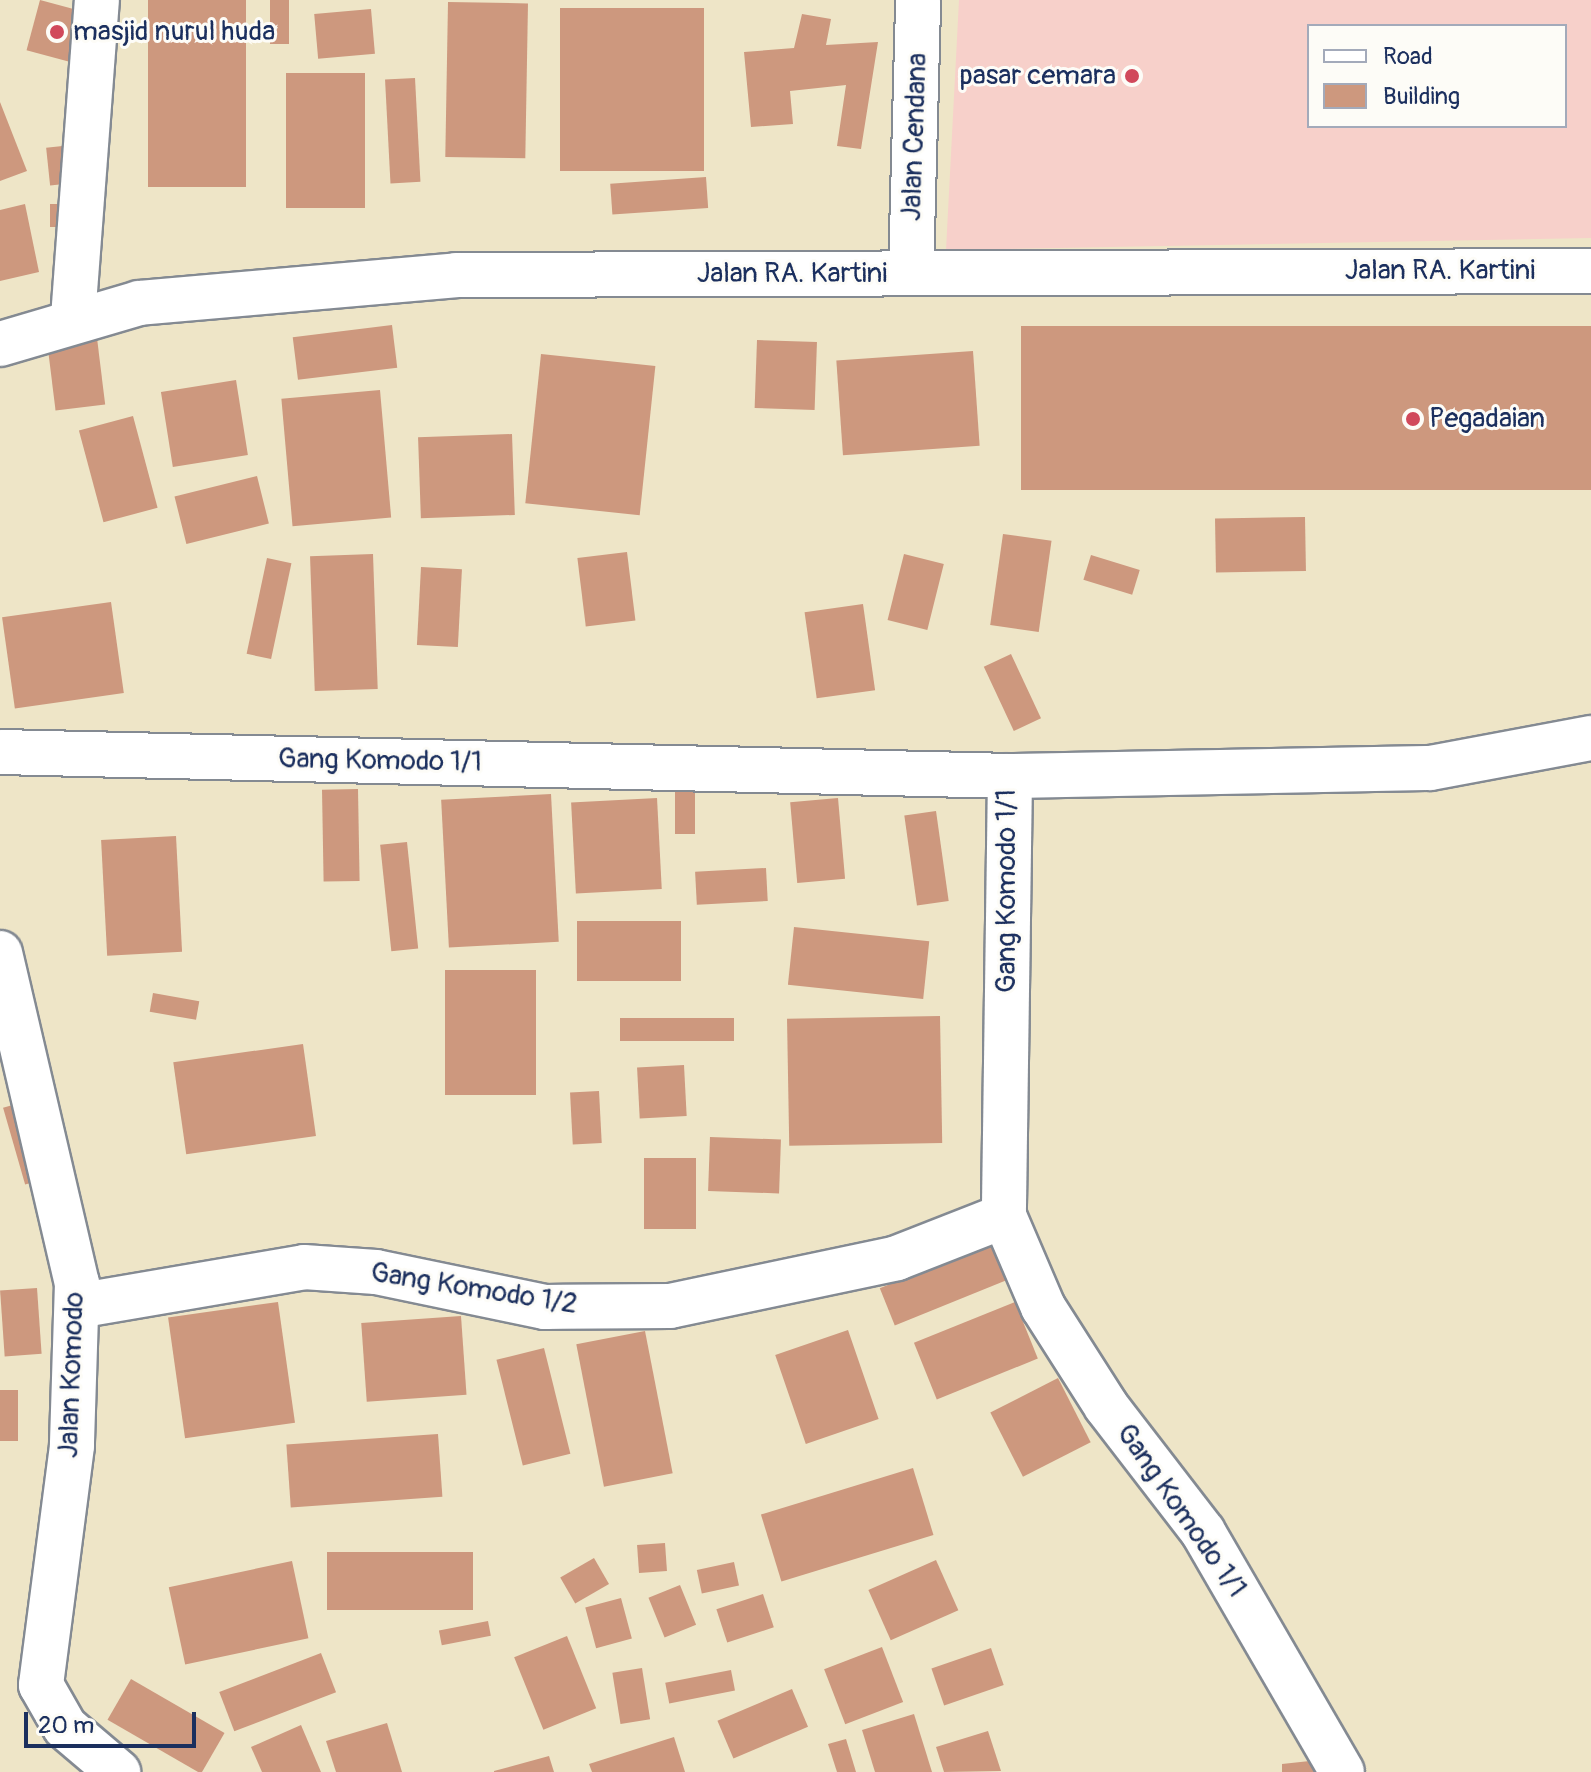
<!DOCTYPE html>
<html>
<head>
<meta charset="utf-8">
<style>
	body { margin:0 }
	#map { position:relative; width:1591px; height:1772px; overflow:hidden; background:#eee5c7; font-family:Pangolin,sans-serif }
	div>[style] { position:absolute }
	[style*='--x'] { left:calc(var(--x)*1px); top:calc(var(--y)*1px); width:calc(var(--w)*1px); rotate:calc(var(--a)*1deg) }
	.built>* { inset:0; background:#f7d0ca }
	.building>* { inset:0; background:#cd987e; transform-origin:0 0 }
	.roads { filter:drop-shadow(2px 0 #848a92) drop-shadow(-2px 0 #848a92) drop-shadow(0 2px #848a92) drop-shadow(0 -2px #848a92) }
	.minor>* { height:44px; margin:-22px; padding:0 22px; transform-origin:22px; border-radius:22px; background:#fff }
	.tertiary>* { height:44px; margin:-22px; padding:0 22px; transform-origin:22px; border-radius:22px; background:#fff }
	.dots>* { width:22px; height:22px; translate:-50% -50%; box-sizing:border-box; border:4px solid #fdfcf7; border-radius:50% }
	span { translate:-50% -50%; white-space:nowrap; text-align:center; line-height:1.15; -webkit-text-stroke:6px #fdfcf7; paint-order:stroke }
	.poi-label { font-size:28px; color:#1b2f5e }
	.left { translate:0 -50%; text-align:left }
	.right { translate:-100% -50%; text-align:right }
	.street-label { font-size:28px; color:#1b2f5e }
	.legend { position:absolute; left:1307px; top:24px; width:260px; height:104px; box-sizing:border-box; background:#fdfcf7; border:2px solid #a3aaba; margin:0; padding:10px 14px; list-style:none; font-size:24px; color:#1b2f5e }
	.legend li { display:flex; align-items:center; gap:16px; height:40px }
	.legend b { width:40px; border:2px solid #a3aaba }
	.scale { position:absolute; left:24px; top:1712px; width:172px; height:36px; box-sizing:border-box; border:4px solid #1b2f5e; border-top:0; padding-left:10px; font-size:24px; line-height:28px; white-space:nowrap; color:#1b2f5e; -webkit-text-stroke:6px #fdfcf7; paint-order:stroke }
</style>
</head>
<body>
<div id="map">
	<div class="built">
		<i style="clip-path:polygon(evenodd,959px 0,1591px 0,1591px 238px,946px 250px,959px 0,1309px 26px,1565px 26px,1565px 126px,1309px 126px,1309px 26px)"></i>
	</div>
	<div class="building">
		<i style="left:40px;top:0;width:53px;height:52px;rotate:15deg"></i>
		<i style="left:148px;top:0;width:98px;height:187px"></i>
		<i style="left:270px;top:0;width:19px;height:44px"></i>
		<i style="left:448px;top:2px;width:80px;height:155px;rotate:1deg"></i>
		<i style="left:560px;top:8px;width:144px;height:163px"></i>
		<i style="left:371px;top:9px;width:45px;height:57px;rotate:85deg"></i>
		<i style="clip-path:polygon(802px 14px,831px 19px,826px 45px,878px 42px,861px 149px,837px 146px,846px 85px,790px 91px,793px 124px,751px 127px,744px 52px,794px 48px)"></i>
		<i style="left:365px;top:73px;width:135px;height:79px;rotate:90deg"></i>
		<i style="left:415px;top:78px;width:104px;height:30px;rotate:87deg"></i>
		<i style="clip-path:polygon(0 102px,27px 171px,0 181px)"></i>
		<i style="left:72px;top:145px;width:38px;height:26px;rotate:84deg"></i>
		<i style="left:706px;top:177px;width:31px;height:96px;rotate:86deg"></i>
		<i style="clip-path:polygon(25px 204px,39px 272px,0 281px,0 210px)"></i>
		<i style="left:68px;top:204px;width:23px;height:18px;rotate:90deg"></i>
		<i style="left:392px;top:325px;width:43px;height:100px;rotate:83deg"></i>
		<i style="left:1021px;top:326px;width:570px;height:164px"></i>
		<i style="left:97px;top:338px;width:67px;height:50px;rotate:83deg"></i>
		<i style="left:757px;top:340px;width:60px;height:68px;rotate:2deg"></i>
		<i style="left:973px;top:351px;width:95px;height:137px;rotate:86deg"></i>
		<i style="left:541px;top:354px;width:115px;height:150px;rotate:6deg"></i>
		<i style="left:236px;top:380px;width:76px;height:76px;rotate:81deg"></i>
		<i style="left:380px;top:390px;width:128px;height:99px;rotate:85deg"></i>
		<i style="left:133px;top:416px;width:95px;height:56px;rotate:75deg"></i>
		<i style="left:512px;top:434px;width:81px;height:94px;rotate:88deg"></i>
		<i style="left:257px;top:476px;width:49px;height:85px;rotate:76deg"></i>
		<i style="left:1305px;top:517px;width:54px;height:90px;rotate:89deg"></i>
		<i style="left:1003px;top:534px;width:49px;height:92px;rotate:8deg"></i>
		<i style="left:627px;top:552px;width:69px;height:50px;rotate:83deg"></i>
		<i style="left:373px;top:554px;width:135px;height:63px;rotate:88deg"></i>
		<i style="left:904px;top:554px;width:41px;height:68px;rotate:14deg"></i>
		<i style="left:1091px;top:555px;width:51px;height:26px;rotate:17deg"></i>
		<i style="left:267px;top:558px;width:25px;height:98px;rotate:12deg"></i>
		<i style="left:421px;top:567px;width:41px;height:78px;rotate:3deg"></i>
		<i style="left:111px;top:602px;width:92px;height:110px;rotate:82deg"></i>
		<i style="left:863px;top:604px;width:87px;height:59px;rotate:82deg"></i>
		<i style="left:1011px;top:654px;width:71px;height:30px;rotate:65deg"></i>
		<i style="left:675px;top:784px;width:20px;height:50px"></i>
		<i style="left:358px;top:789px;width:92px;height:36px;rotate:89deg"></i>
		<i style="left:551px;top:794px;width:148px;height:110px;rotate:87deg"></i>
		<i style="left:657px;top:798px;width:91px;height:86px;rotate:87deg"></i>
		<i style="left:838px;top:798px;width:81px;height:48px;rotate:85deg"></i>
		<i style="left:936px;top:811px;width:91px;height:32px;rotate:82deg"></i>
		<i style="left:176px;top:836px;width:116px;height:75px;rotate:87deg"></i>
		<i style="left:407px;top:842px;width:107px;height:27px;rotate:84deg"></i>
		<i style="left:766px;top:868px;width:33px;height:71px;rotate:87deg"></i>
		<i style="left:577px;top:921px;width:104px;height:60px"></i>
		<i style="left:794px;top:927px;width:136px;height:58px;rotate:6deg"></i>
		<i style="left:536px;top:970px;width:125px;height:91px;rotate:90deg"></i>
		<i style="left:153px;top:993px;width:47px;height:19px;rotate:10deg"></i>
		<i style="left:940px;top:1016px;width:127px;height:153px;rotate:89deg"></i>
		<i style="left:734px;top:1018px;width:23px;height:114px;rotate:90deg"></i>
		<i style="left:303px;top:1044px;width:93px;height:131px;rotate:82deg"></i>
		<i style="left:684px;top:1065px;width:51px;height:47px;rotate:87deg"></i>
		<i style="left:599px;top:1091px;width:52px;height:29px;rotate:87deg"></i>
		<i style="left:30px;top:1100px;width:80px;height:28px;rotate:74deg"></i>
		<i style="left:710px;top:1137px;width:71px;height:54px;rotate:2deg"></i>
		<i style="left:644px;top:1158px;width:52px;height:71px"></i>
		<i style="left:992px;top:1243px;width:40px;height:121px;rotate:68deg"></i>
		<i style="left:37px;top:1288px;width:66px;height:37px;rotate:86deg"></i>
		<i style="left:278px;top:1302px;width:122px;height:111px;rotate:82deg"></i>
		<i style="left:1015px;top:1302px;width:61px;height:109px;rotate:68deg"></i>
		<i style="left:461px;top:1316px;width:79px;height:100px;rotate:86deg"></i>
		<i style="left:848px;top:1330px;width:94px;height:77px;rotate:71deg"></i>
		<i style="left:645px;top:1331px;width:145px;height:70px;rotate:79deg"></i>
		<i style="left:544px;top:1348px;width:109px;height:49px;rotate:76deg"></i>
		<i style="left:1058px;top:1378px;width:72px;height:76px;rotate:63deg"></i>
		<i style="left:0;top:1390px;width:18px;height:51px"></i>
		<i style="left:438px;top:1434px;width:63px;height:152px;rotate:86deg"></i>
		<i style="left:913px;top:1468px;width:70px;height:159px;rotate:73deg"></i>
		<i style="left:665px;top:1543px;width:28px;height:28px;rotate:86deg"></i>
		<i style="left:473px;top:1552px;width:58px;height:146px;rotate:90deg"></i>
		<i style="left:594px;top:1558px;width:30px;height:39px;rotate:60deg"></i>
		<i style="left:936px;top:1560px;width:55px;height:74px;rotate:66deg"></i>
		<i style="left:292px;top:1561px;width:79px;height:126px;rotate:78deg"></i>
		<i style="left:734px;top:1562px;width:24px;height:38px;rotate:78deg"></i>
		<i style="left:680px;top:1585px;width:43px;height:34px;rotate:68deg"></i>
		<i style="left:763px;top:1594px;width:35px;height:49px;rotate:72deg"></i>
		<i style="left:621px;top:1598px;width:42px;height:37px;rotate:75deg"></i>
		<i style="left:488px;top:1621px;width:15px;height:50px;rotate:79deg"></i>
		<i style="left:567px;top:1636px;width:78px;height:57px;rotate:68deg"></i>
		<i style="left:882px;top:1647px;width:59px;height:62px;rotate:69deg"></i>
		<i style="left:991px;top:1648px;width:39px;height:63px;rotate:71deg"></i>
		<i style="left:321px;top:1653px;width:42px;height:109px;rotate:69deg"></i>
		<i style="left:642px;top:1668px;width:52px;height:30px;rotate:81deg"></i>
		<i style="left:731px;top:1670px;width:21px;height:67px;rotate:79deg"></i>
		<i style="left:131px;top:1679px;width:108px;height:47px;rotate:30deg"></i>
		<i style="left:792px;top:1689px;width:41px;height:81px;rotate:67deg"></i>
		<i style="clip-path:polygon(914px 1714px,932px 1772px,875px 1772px,862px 1730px)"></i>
		<i style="clip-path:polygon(387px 1723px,402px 1772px,336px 1772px,326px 1741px)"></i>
		<i style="clip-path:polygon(301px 1725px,321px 1772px,262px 1772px,251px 1747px)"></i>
		<i style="clip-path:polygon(988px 1731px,1001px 1771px,944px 1772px,936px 1747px)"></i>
		<i style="clip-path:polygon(674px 1737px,685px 1772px,592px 1772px,589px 1764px)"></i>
		<i style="clip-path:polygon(846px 1739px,856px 1772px,837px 1772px,828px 1744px)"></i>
		<i style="clip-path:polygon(549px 1756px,554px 1772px,494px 1772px,494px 1771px)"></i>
		<i style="clip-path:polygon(1319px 1760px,1320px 1772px,1282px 1772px,1282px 1764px)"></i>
	</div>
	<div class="roads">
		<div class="minor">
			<i style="--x:911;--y:273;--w:273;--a:-88.5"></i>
			<i style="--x:73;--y:318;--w:319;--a:-85.7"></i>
			<i style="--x:0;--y:752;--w:1010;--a:1.36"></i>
			<i style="--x:1010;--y:776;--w:440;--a:90.8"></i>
			<i style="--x:1004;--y:1216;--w:99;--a:66.8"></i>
			<i style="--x:1043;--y:1307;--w:117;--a:57.5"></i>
			<i style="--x:1106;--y:1406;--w:159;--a:52.4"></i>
			<i style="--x:1203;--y:1532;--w:277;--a:59.9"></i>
			<i style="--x:1010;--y:776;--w:420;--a:-1.1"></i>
			<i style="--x:1430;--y:768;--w:164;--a:-10.6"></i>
			<i style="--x:0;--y:953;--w:339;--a:76.9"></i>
			<i style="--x:77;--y:1283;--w:163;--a:91.8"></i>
			<i style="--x:72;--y:1446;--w:241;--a:97.4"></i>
			<i style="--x:41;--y:1685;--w:48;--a:60.3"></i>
			<i style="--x:65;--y:1727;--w:70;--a:40.3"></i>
			<i style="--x:77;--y:1306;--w:230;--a:-9.7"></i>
			<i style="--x:304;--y:1267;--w:72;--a:4"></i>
			<i style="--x:376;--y:1272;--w:173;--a:11.7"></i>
			<i style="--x:545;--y:1307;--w:125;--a:-0.5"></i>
			<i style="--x:670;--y:1306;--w:232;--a:-11.9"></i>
			<i style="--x:897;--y:1258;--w:115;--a:-21.4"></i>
		</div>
		<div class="tertiary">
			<i style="--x:0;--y:344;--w:145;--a:-16.4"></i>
			<i style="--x:139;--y:303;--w:318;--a:-5"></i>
			<i style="--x:456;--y:275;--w:1135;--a:-0.2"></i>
		</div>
	</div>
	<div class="dots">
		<i style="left:57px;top:32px;background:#d1495b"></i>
		<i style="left:1132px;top:76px;background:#d1495b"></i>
		<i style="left:1413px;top:419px;background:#d1495b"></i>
	</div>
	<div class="poi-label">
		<span class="left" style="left:73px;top:32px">masjid nurul huda</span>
		<span class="right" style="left:1116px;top:76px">pasar cemara</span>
		<span class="left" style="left:1429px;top:419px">Pegadaian</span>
	</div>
	<div class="street-label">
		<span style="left:915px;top:137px;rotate:-88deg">Jalan Cendana</span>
		<span style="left:1440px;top:271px">Jalan RA. Kartini</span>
		<span style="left:792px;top:274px">Jalan RA. Kartini</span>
		<span style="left:380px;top:761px;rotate:1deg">Gang Komodo 1/1</span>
		<span style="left:1007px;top:891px;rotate:-90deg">Gang Komodo 1/1</span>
		<span style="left:474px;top:1289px;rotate:9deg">Gang Komodo 1/2</span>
		<span style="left:72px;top:1375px;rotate:-88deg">Jalan Komodo</span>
		<span style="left:1181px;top:1511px;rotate:55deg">Gang Komodo 1/1</span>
	</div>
	<ul class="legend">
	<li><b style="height:10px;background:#fff"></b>Road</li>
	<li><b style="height:22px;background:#cd987e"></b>Building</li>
	</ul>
	<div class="scale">20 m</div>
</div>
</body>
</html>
